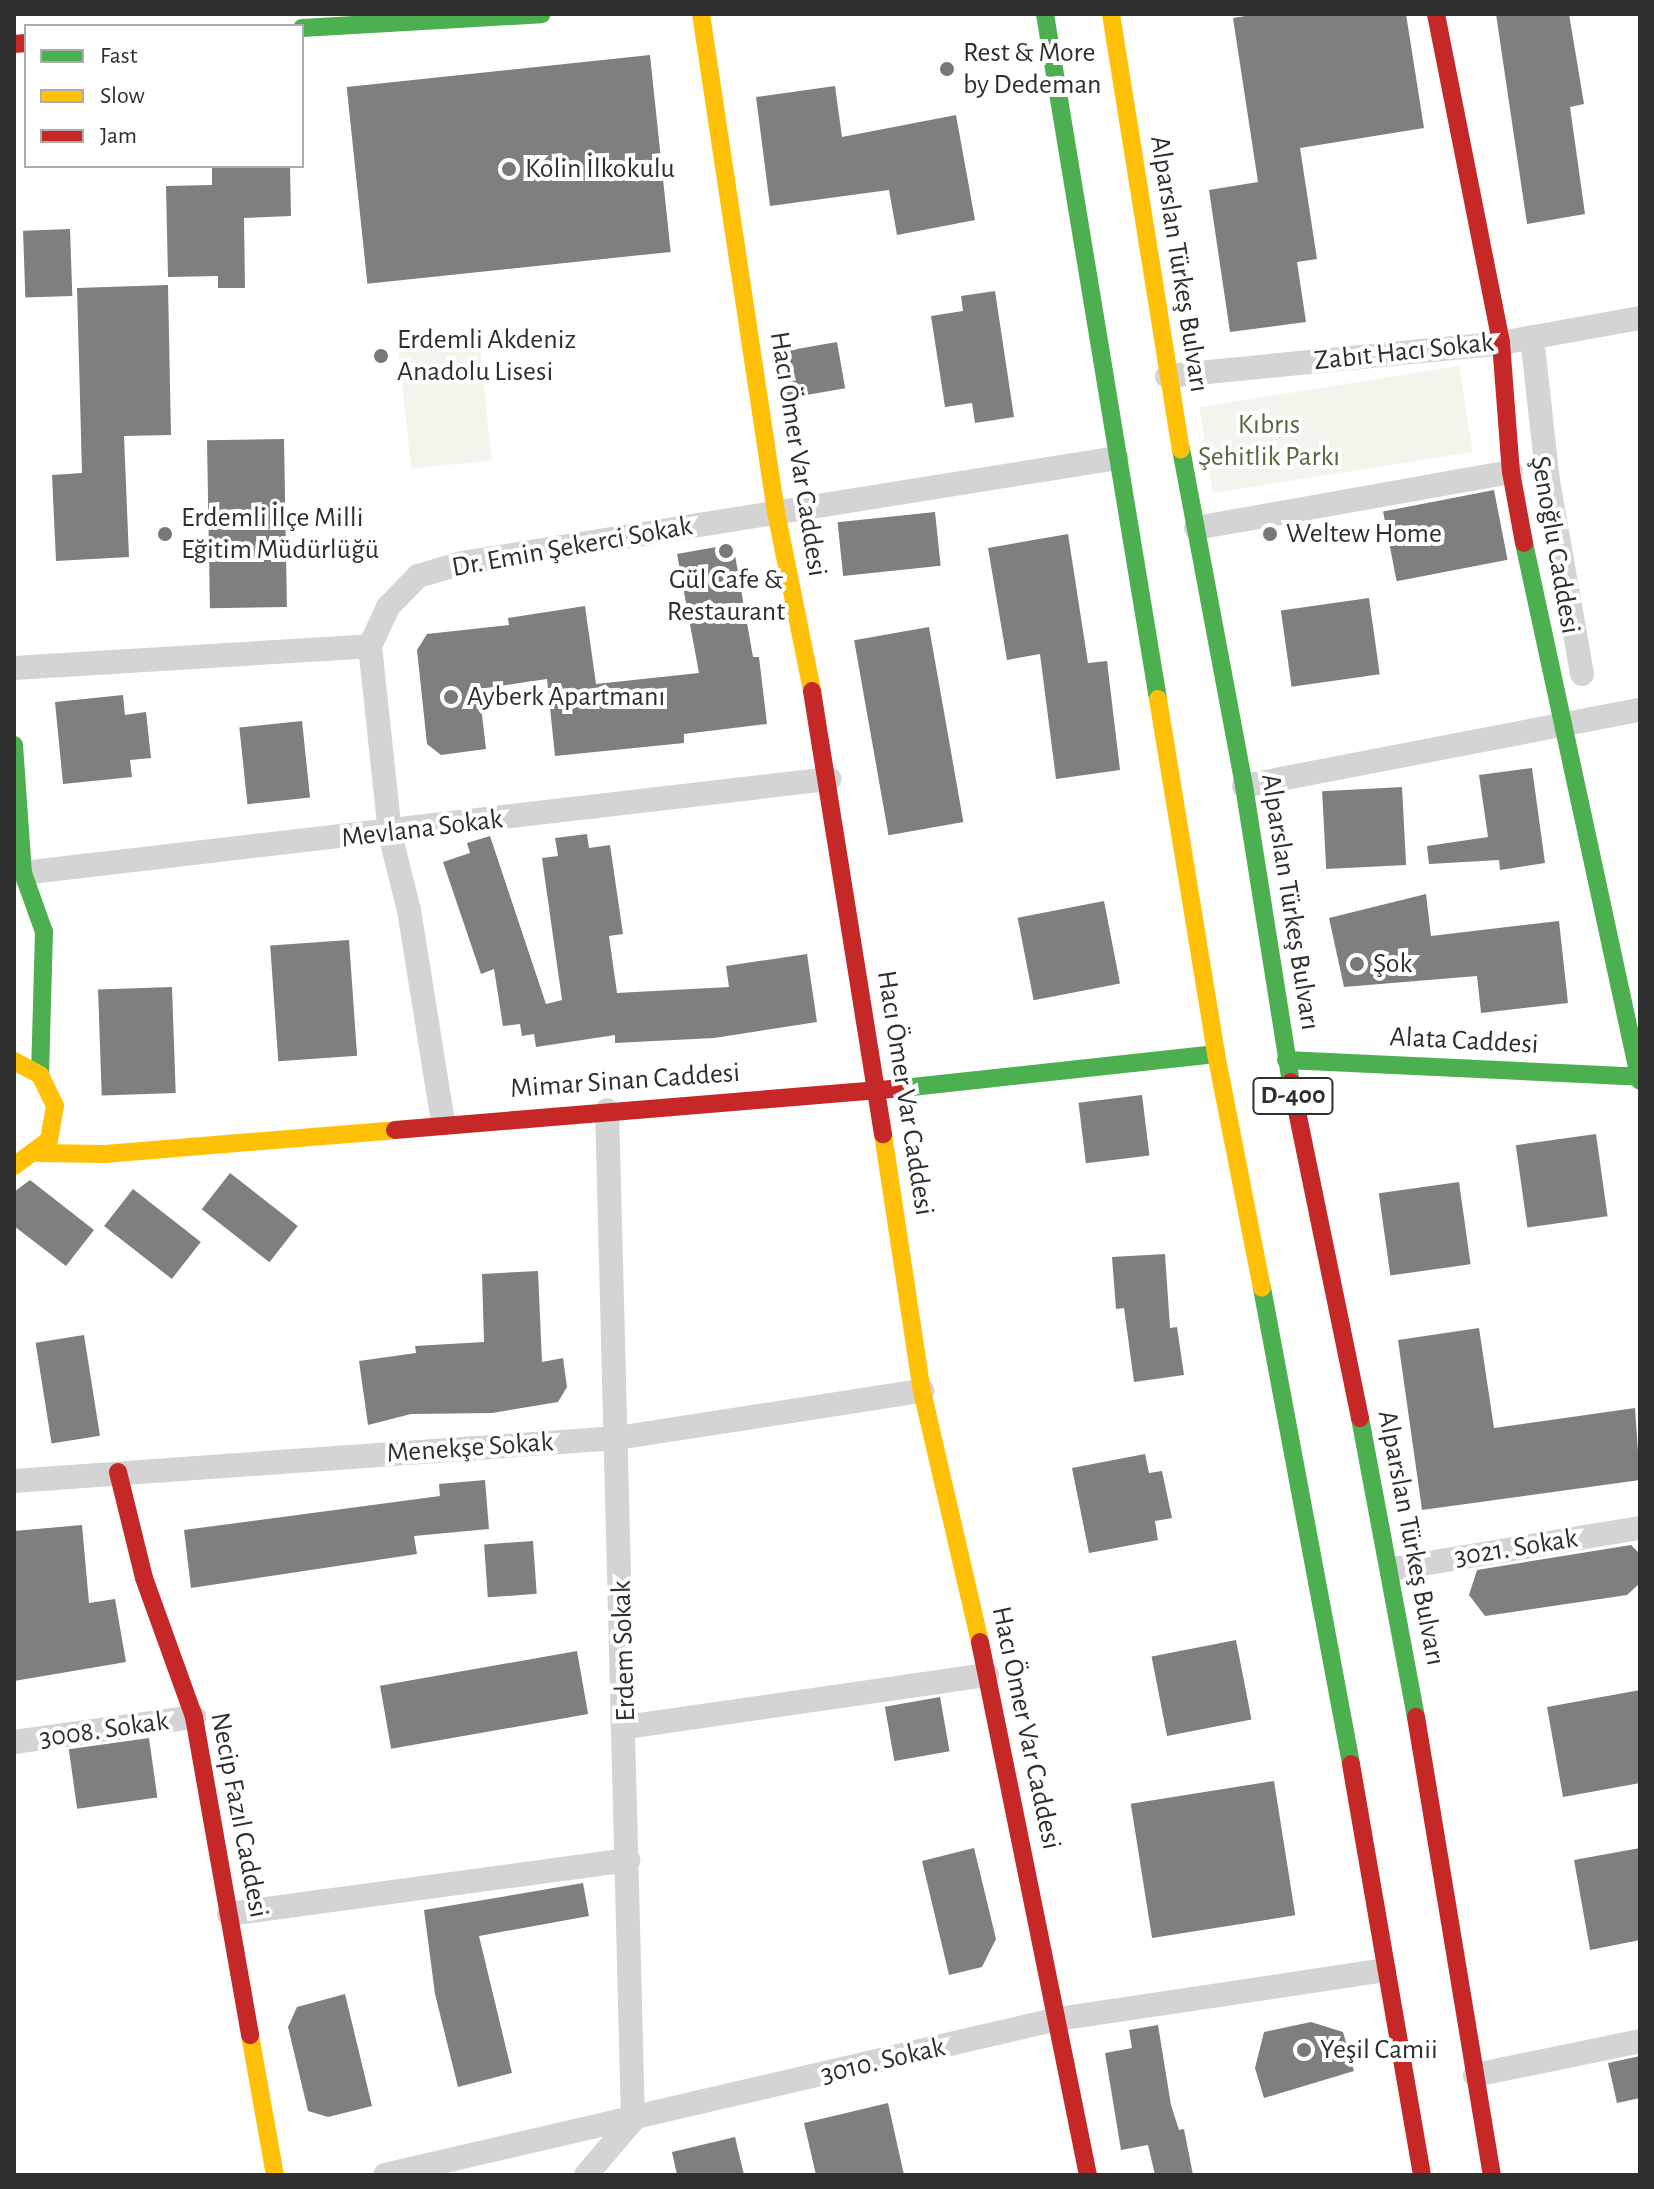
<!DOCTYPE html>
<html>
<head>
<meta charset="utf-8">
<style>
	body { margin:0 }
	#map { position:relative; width:1654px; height:2189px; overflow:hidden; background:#fff; font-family:"Alegreya Sans",sans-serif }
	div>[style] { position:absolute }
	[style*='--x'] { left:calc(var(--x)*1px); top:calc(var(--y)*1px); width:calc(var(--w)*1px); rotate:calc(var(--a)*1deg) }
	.green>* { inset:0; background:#f1f5ec; transform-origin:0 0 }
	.building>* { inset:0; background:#7f7f7f; transform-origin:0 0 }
	.street>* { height:24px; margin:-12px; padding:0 12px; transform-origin:12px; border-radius:12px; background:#d4d4d4 }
	.fast>* { height:18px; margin:-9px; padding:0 9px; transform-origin:9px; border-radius:9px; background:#4caf50 }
	.slow>* { height:18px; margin:-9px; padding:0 9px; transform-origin:9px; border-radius:9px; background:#ffc107 }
	.jam>* { height:18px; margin:-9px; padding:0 9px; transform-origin:9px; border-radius:9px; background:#c62828 }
	.dots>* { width:22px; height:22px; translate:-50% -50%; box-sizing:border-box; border:4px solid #fff; border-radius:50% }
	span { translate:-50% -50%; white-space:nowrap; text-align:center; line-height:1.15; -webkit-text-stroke:8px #fff; paint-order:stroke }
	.shield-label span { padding:2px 6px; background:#fff; border:2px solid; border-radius:6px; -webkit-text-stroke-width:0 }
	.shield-label { font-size:26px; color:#2f2f2f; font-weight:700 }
	.poi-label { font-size:28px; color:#2f2f2f }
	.left { translate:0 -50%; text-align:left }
	.street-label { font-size:28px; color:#2f2f2f }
	.park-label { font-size:28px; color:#536a3d }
	.frame { position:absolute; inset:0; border:16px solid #2f2f2f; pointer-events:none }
	.legend { position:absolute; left:24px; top:24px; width:280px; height:144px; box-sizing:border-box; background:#fff; border:2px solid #acacac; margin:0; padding:10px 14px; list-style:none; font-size:24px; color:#2f2f2f }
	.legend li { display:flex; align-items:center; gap:16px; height:40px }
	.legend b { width:40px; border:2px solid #acacac }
</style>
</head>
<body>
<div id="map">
	<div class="green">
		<i style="left:479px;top:339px;width:122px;height:81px;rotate:84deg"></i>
		<i style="left:1459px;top:366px;width:87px;height:263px;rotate:81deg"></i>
	</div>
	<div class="building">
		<i style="clip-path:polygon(1258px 14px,1406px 14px,1424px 128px,1300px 148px,1317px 259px,1297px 262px,1306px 322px,1230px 332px,1209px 190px,1258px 182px,1233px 18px)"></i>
		<i style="clip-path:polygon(1496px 14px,1569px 14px,1584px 104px,1570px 107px,1585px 214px,1527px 224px)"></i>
		<i style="left:650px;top:55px;width:198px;height:305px;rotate:84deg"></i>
		<i style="clip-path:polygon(835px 86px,842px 137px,956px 115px,975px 220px,897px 235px,889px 190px,770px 206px,756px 97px)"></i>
		<i style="clip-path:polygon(212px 166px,290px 166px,291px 216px,244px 218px,245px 288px,218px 288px,218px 276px,168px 277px,166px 186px,212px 185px)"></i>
		<i style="left:70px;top:229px;width:67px;height:47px;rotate:88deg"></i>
		<i style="clip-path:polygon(168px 285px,171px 435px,124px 436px,129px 557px,56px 561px,52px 475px,82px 473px,77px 288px)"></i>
		<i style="clip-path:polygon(995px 291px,1014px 417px,975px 423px,972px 403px,945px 407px,931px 316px,963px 311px,961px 296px)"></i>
		<i style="left:837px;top:342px;width:47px;height:58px;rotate:80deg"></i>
		<i style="left:284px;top:439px;width:168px;height:77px;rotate:89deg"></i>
		<i style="left:1494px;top:490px;width:71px;height:113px;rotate:79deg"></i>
		<i style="left:935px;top:512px;width:54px;height:98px;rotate:84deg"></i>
		<i style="clip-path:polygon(1068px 534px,1088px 663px,1107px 661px,1120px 770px,1056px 779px,1040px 654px,1007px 660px,988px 548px)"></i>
		<i style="clip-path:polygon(733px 544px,753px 657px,759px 657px,767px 724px,684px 734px,684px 743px,555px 756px,547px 679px,479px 689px,486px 749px,441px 755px,427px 744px,417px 650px,427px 634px,509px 625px,508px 618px,585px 606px,596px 684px,699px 673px,677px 554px)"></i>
		<i style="left:1369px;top:598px;width:77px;height:89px;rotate:82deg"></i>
		<i style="left:929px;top:627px;width:198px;height:76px;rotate:80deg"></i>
		<i style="clip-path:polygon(123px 695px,125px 715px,146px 712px,151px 758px,130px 760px,132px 777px,63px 784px,55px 702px)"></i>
		<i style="left:302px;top:721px;width:77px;height:63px;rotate:84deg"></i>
		<i style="clip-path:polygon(1532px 768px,1545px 863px,1500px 870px,1499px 860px,1429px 864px,1427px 846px,1488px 837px,1479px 775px)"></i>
		<i style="left:1402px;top:787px;width:78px;height:80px;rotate:87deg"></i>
		<i style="clip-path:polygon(587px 834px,589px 848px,610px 845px,623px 934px,609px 936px,617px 993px,729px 987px,726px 966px,807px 954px,817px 1022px,714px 1038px,615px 1043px,615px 1035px,536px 1047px,534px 1034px,522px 1036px,520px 1024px,503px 1026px,494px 969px,481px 974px,443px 862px,470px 853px,467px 843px,490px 836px,546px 1004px,562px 1000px,542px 858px,558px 856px,555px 838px)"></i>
		<i style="clip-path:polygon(1426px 894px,1431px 936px,1559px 921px,1568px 1003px,1481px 1013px,1477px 976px,1344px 987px,1329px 918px)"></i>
		<i style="left:1104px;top:901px;width:84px;height:88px;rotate:79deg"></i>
		<i style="left:349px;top:940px;width:116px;height:79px;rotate:86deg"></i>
		<i style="left:172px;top:987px;width:106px;height:74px;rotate:88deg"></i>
		<i style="left:1142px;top:1095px;width:61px;height:64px;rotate:83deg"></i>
		<i style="left:1596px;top:1134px;width:83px;height:81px;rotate:82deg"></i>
		<i style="left:230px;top:1173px;width:86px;height:46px;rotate:38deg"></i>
		<i style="clip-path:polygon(30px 1180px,94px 1230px,66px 1266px,14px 1226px,14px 1192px)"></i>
		<i style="left:1459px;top:1182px;width:83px;height:81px;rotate:82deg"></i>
		<i style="left:133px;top:1189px;width:86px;height:47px;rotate:38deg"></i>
		<i style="clip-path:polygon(1165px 1254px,1170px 1328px,1177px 1327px,1184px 1375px,1134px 1382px,1124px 1308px,1116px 1309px,1112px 1257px)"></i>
		<i style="clip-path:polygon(538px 1271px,542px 1362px,563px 1358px,567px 1387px,558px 1402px,492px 1413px,411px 1414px,368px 1425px,359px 1361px,416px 1353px,415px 1346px,484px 1342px,482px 1274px)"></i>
		<i style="clip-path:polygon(1479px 1328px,1494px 1428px,1635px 1408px,1640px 1480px,1422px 1510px,1398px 1340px)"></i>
		<i style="left:84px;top:1335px;width:102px;height:49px;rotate:81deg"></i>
		<i style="clip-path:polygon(1145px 1454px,1149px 1473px,1162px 1471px,1172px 1518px,1155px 1521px,1158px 1540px,1089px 1553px,1072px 1468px)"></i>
		<i style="clip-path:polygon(485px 1480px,489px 1529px,414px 1536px,417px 1554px,191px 1588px,184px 1530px,440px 1496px,439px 1484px)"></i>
		<i style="clip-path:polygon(82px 1525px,89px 1603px,115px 1599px,126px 1662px,14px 1681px,14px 1531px)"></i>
		<i style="left:533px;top:1541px;width:53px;height:49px;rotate:86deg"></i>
		<i style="clip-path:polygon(1631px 1545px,1640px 1554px,1640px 1583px,1627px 1595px,1485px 1616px,1469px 1595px,1477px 1570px)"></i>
		<i style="left:1236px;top:1640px;width:81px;height:86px;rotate:79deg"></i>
		<i style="left:577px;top:1651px;width:64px;height:200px;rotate:80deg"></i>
		<i style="clip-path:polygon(1640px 1690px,1640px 1783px,1563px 1797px,1547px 1707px)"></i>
		<i style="left:940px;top:1697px;width:55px;height:56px;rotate:80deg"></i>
		<i style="left:149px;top:1738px;width:60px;height:81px;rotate:82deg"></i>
		<i style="left:1274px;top:1781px;width:136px;height:145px;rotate:81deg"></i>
		<i style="clip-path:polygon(974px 1848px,996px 1939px,982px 1967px,949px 1975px,922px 1861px)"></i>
		<i style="clip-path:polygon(1640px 1848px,1640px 1940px,1590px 1950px,1574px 1860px)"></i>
		<i style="clip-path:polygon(583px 1883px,589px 1916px,479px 1936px,512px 2073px,458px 2087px,435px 1994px,424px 1910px)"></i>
		<i style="clip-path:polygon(345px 1994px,372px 2106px,328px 2117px,308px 2111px,288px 2027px,297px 2007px)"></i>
		<i style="clip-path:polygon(1311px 2022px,1343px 2032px,1354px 2071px,1264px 2098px,1255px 2068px,1264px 2032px)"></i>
		<i style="clip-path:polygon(1158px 2025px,1171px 2105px,1179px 2130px,1184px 2129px,1193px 2175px,1155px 2175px,1148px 2145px,1121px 2150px,1105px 2053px,1132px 2048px,1129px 2030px)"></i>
		<i style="clip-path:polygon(1640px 2056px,1640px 2098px,1617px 2103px,1608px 2063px)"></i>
		<i style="clip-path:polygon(888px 2103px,904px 2175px,816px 2175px,804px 2123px)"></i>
		<i style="clip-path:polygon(735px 2137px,744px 2175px,677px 2175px,672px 2152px)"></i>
	</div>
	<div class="street">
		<i style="--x:1532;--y:337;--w:145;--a:83.7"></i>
		<i style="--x:1548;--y:481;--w:196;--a:80"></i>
		<i style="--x:1167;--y:376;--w:336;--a:-5.6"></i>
		<i style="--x:1501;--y:343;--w:141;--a:-10.2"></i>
		<i style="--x:1196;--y:528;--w:320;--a:-10.1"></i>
		<i style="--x:370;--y:646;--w:189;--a:83.9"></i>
		<i style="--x:390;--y:834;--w:78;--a:76"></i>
		<i style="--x:409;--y:910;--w:216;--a:80.9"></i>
		<i style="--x:14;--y:668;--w:357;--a:-3.5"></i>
		<i style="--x:370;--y:646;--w:43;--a:-65.2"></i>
		<i style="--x:388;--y:607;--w:43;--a:-45.9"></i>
		<i style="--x:418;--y:576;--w:46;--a:-16.5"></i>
		<i style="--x:462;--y:563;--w:663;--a:-9.11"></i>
		<i style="--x:1244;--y:786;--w:403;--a:-10.9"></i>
		<i style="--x:14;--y:874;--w:821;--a:-6.65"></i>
		<i style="--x:14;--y:1481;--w:605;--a:-4.08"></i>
		<i style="--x:617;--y:1438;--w:309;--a:-8.8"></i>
		<i style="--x:1392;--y:1569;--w:251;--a:-9.4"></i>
		<i style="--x:626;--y:1727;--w:365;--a:-8.2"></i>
		<i style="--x:14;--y:1742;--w:182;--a:-7.9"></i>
		<i style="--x:229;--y:1914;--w:403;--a:-7.7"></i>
		<i style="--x:1475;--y:2075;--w:168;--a:-11.6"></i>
		<i style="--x:385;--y:2175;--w:691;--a:-13.05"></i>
		<i style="--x:1058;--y:2019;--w:330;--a:-8.5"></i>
		<i style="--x:586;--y:2175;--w:72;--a:-49.5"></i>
		<i style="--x:633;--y:2120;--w:1010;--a:-91.47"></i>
	</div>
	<div class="fast">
		<i style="--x:1045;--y:14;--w:694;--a:80.63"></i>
		<i style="--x:302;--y:28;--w:240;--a:-3.3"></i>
		<i style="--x:1181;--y:449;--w:343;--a:79.4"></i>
		<i style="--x:1244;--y:786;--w:300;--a:81"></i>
		<i style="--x:1524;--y:543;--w:550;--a:77.83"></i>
		<i style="--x:14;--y:745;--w:128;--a:86"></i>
		<i style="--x:23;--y:873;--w:63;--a:70.4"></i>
		<i style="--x:44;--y:932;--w:143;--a:91.6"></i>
		<i style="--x:1286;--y:1060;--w:354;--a:2.7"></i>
		<i style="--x:903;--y:1088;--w:315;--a:-6.2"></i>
		<i style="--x:1262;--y:1288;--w:484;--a:79.4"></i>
		<i style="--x:1360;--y:1418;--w:304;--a:79.4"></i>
	</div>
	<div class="slow">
		<i style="--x:701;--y:14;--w:504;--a:81.44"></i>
		<i style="--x:776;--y:512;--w:183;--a:78.6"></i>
		<i style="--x:1111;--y:14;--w:441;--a:80.9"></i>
		<i style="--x:1158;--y:699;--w:360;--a:80.7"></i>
		<i style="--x:1216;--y:1054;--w:238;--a:78.9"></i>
		<i style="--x:14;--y:1061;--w:30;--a:28"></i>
		<i style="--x:40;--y:1075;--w:34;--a:64"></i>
		<i style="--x:55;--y:1106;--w:35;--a:100"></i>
		<i style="--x:49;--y:1140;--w:44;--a:143.4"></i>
		<i style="--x:883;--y:1134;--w:260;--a:81.4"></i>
		<i style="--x:922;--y:1391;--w:258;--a:77"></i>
		<i style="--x:38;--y:1153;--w:67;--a:0.9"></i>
		<i style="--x:105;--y:1154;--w:291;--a:-4.7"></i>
		<i style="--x:250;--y:2035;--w:142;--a:79.9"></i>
	</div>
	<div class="jam">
		<i style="--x:1436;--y:14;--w:335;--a:78.8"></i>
		<i style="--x:1501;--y:343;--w:129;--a:85.6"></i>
		<i style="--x:1511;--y:472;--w:72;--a:79.6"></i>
		<i style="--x:14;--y:44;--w:12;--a:-5"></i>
		<i style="--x:812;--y:691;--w:449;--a:80.9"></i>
		<i style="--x:1291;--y:1082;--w:343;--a:78.4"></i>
		<i style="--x:395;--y:1130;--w:510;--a:-4.73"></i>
		<i style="--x:118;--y:1472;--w:109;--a:76.2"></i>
		<i style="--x:144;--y:1578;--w:148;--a:70.2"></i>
		<i style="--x:194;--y:1717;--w:323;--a:80"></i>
		<i style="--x:980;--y:1642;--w:544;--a:78.55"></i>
		<i style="--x:1416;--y:1717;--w:464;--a:80.6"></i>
		<i style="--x:1351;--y:1764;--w:417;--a:80.2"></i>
	</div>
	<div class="dots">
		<i style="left:947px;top:69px;background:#787878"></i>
		<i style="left:509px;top:169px;background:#787878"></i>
		<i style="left:381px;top:356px;background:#787878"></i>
		<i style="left:165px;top:534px;background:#787878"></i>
		<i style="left:1270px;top:534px;background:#787878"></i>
		<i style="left:726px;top:551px;background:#787878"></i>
		<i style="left:451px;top:697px;background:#787878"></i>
		<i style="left:1357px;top:964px;background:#787878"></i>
		<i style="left:1304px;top:2050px;background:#787878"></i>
	</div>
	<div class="shield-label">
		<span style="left:1293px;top:1096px">D-400</span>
	</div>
	<div class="poi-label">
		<span class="left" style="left:963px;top:69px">Rest &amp; More<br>by Dedeman</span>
		<span class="left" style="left:525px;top:169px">Kolin İlkokulu</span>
		<span class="left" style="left:397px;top:356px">Erdemli Akdeniz<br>Anadolu Lisesi</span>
		<span class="left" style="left:181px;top:534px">Erdemli İlçe Milli<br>Eğitim Müdürlüğü</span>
		<span class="left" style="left:1286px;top:534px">Weltew Home</span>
		<span style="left:726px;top:596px">Gül Cafe &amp;<br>Restaurant</span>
		<span class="left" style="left:467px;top:697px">Ayberk Apartmanı</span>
		<span class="left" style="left:1373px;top:964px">Şok</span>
		<span class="left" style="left:1320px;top:2050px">Yeşil Camii</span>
	</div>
	<div class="street-label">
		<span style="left:1179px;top:264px;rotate:81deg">Alparslan Türkeş Bulvarı</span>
		<span style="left:1404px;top:352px;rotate:-6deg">Zabıt Hacı Sokak</span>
		<span style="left:798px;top:454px;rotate:81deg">Hacı Ömer Var Caddesi</span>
		<span style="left:1555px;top:545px;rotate:80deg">Şenoğlu Caddesi</span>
		<span style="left:572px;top:547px;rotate:-10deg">Dr. Emin Şekerci Sokak</span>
		<span style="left:422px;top:829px;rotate:-7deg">Mevlana Sokak</span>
		<span style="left:1290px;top:902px;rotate:81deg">Alparslan Türkeş Bulvarı</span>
		<span style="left:1464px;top:1041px;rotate:3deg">Alata Caddesi</span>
		<span style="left:625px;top:1081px;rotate:-4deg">Mimar Sinan Caddesi</span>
		<span style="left:905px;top:1093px;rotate:81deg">Hacı Ömer Var Caddesi</span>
		<span style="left:470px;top:1448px;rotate:-4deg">Menekşe Sokak</span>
		<span style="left:1411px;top:1538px;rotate:79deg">Alparslan Türkeş Bulvarı</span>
		<span style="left:1516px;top:1548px;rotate:-9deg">3021. Sokak</span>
		<span style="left:624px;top:1651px;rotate:-92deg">Erdem Sokak</span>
		<span style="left:1026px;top:1728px;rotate:78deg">Hacı Ömer Var Caddesi</span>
		<span style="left:104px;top:1730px;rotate:-8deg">3008. Sokak</span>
		<span style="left:239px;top:1815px;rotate:79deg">Necip Fazıl Caddesi</span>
		<span style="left:883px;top:2061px;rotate:-13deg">3010. Sokak</span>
	</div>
	<div class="park-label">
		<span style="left:1269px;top:441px">Kıbrıs<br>Şehitlik Parkı</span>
	</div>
	<div class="frame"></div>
	<ul class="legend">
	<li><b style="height:10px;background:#4caf50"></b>Fast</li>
	<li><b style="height:10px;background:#ffc107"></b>Slow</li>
	<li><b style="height:10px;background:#c62828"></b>Jam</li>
	</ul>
</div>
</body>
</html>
